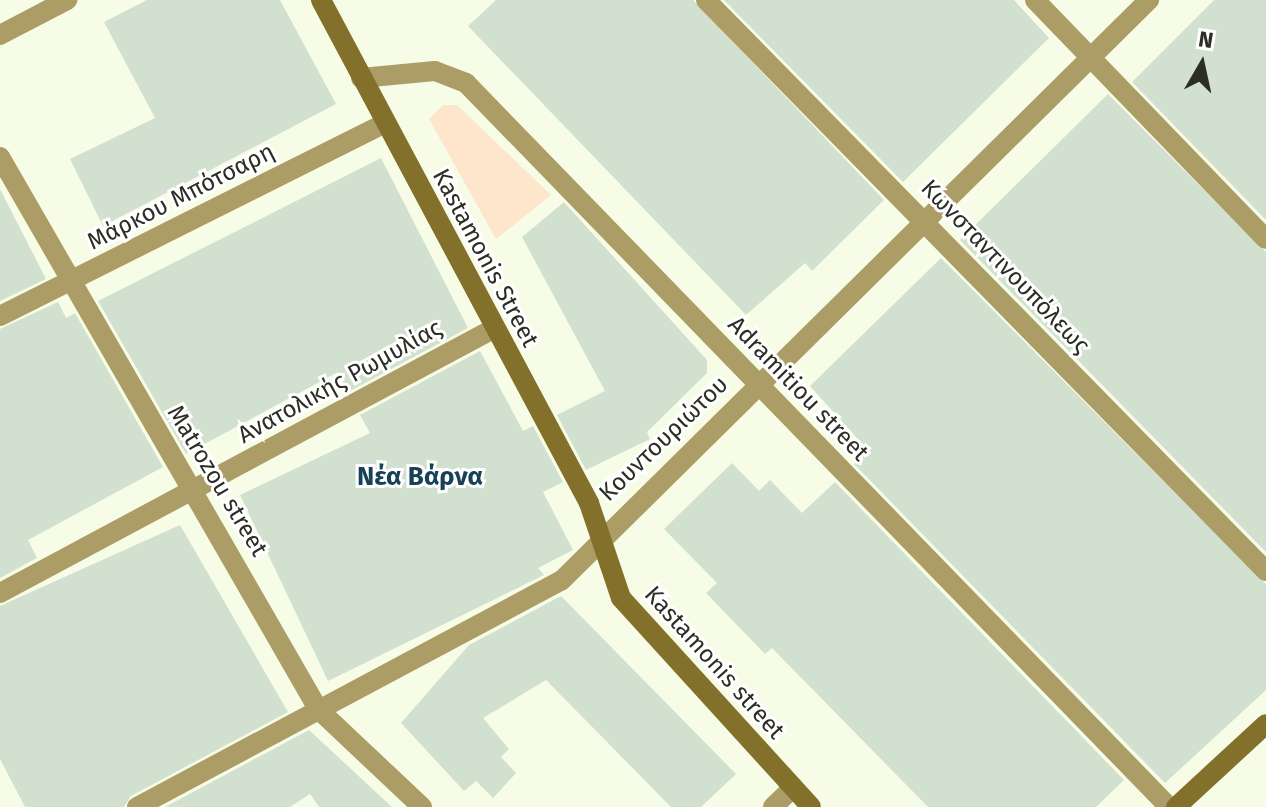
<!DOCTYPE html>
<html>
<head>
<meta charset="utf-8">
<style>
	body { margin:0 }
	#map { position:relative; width:1266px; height:807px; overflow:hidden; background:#f7fce7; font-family:"Fira Sans",sans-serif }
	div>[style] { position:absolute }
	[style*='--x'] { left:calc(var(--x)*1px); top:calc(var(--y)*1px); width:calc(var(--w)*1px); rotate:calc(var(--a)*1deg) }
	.green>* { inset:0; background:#fde6cc }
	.building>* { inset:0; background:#d2e0cf }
	.street>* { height:20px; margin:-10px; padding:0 10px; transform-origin:10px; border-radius:10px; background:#ac9d66 }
	.secondary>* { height:20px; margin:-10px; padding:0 10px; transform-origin:10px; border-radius:10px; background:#83712b }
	span { translate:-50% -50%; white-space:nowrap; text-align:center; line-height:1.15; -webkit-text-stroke:6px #fff; paint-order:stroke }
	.street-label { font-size:24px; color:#2c2e26 }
	.neighbourhood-label { font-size:26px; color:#164156; font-weight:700 }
	.north { position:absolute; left:1162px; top:24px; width:80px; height:80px; -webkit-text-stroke:6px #fff; paint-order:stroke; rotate:9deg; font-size:22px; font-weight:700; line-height:32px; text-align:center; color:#2c2e26 }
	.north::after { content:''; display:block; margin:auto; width:28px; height:36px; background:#2c2e26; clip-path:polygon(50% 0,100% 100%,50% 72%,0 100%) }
</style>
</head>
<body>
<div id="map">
	<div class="green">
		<i style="clip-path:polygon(443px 105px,457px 105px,551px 195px,496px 239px,429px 119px)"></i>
	</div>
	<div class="building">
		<i style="clip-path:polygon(147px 0,280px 0,336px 104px,103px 226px,70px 159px,155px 118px,104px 22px)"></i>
		<i style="clip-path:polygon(496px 0,693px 0,884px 200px,812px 271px,805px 263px,746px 315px,468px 26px)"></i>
		<i style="clip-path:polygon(724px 0,1014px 0,1049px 38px,903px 182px)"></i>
		<i style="clip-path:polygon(1214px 0,1266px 0,1266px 220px,1132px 82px)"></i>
		<i style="clip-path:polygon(1108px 94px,1266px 252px,1266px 552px,960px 240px)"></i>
		<i style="clip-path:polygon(381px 158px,468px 328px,348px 392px,338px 372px,186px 454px,98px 301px)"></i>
		<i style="clip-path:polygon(0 189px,46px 279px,0 301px)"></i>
		<i style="clip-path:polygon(564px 202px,707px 360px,707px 373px,647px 432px,650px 439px,586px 470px,557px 415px,605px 391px,522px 237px)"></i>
		<i style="clip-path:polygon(941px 258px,1266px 584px,1266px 690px,1165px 783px,854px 464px,859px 459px,847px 447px,857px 438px,810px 386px)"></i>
		<i style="clip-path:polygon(58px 302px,66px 318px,75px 313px,163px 467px,28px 540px,37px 558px,0 578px,0 329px)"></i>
		<i style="clip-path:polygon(480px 351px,523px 431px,533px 426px,563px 482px,543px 492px,573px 550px,538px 568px,544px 575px,328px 681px,240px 495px,370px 433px,360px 415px)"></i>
		<i style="clip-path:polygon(732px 463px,759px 491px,770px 480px,802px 513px,835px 482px,1124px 780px,1096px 807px,928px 807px,772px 648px,765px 654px,706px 593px,717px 583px,664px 529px)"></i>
		<i style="clip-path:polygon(180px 525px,288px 712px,131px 796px,124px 807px,25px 807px,0 759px,0 606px)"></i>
		<i style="clip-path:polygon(561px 596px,736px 774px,701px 807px,671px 807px,546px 680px,483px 718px,509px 749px,501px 757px,516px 773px,493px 798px,476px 781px,464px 791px,401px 723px,469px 645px)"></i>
		<i style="clip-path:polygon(309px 730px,392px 807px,319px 807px,310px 794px,290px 807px,165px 807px)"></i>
	</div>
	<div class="street">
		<i style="--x:706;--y:0;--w:800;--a:45.56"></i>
		<i style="--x:1035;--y:0;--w:332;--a:46"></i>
		<i style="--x:0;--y:35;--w:76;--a:-27.6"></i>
		<i style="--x:361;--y:78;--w:74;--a:-5.4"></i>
		<i style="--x:435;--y:71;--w:33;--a:21"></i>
		<i style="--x:466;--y:83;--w:1009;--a:45.84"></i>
		<i style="--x:0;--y:157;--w:637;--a:60.05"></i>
		<i style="--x:318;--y:709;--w:143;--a:43.3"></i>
		<i style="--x:0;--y:316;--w:429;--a:-26.6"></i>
		<i style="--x:0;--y:593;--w:559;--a:-28.17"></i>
		<i style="--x:137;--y:807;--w:480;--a:-28.1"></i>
		<i style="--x:561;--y:581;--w:827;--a:-44.66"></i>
		<i style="--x:773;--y:807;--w:28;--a:-44"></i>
	</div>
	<div class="secondary">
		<i style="--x:321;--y:0;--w:570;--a:61.95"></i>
		<i style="--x:589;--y:503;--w:100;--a:71.4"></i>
		<i style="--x:621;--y:598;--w:282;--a:47.7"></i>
		<i style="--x:1176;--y:807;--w:122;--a:-42.7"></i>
	</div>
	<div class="street-label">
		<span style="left:181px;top:197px;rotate:-27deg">Μάρκου Μπότσαρη</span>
		<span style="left:485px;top:258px;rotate:62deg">Kastamonis Street</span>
		<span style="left:1005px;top:267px;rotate:46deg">Κωνσταντινουπόλεως</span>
		<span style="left:340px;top:382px;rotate:-29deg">Ανατολικής Ρωμυλίας</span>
		<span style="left:798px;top:389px;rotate:46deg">Adramitiou street</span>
		<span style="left:664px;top:439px;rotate:-44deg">Κουντουριώτου</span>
		<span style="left:217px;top:481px;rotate:59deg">Matrozou street</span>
		<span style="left:714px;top:663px;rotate:48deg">Kastamonis street</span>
	</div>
	<div class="neighbourhood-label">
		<span style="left:420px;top:477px">Νέα Βάρνα</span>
	</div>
	<div class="north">N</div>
</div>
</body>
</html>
